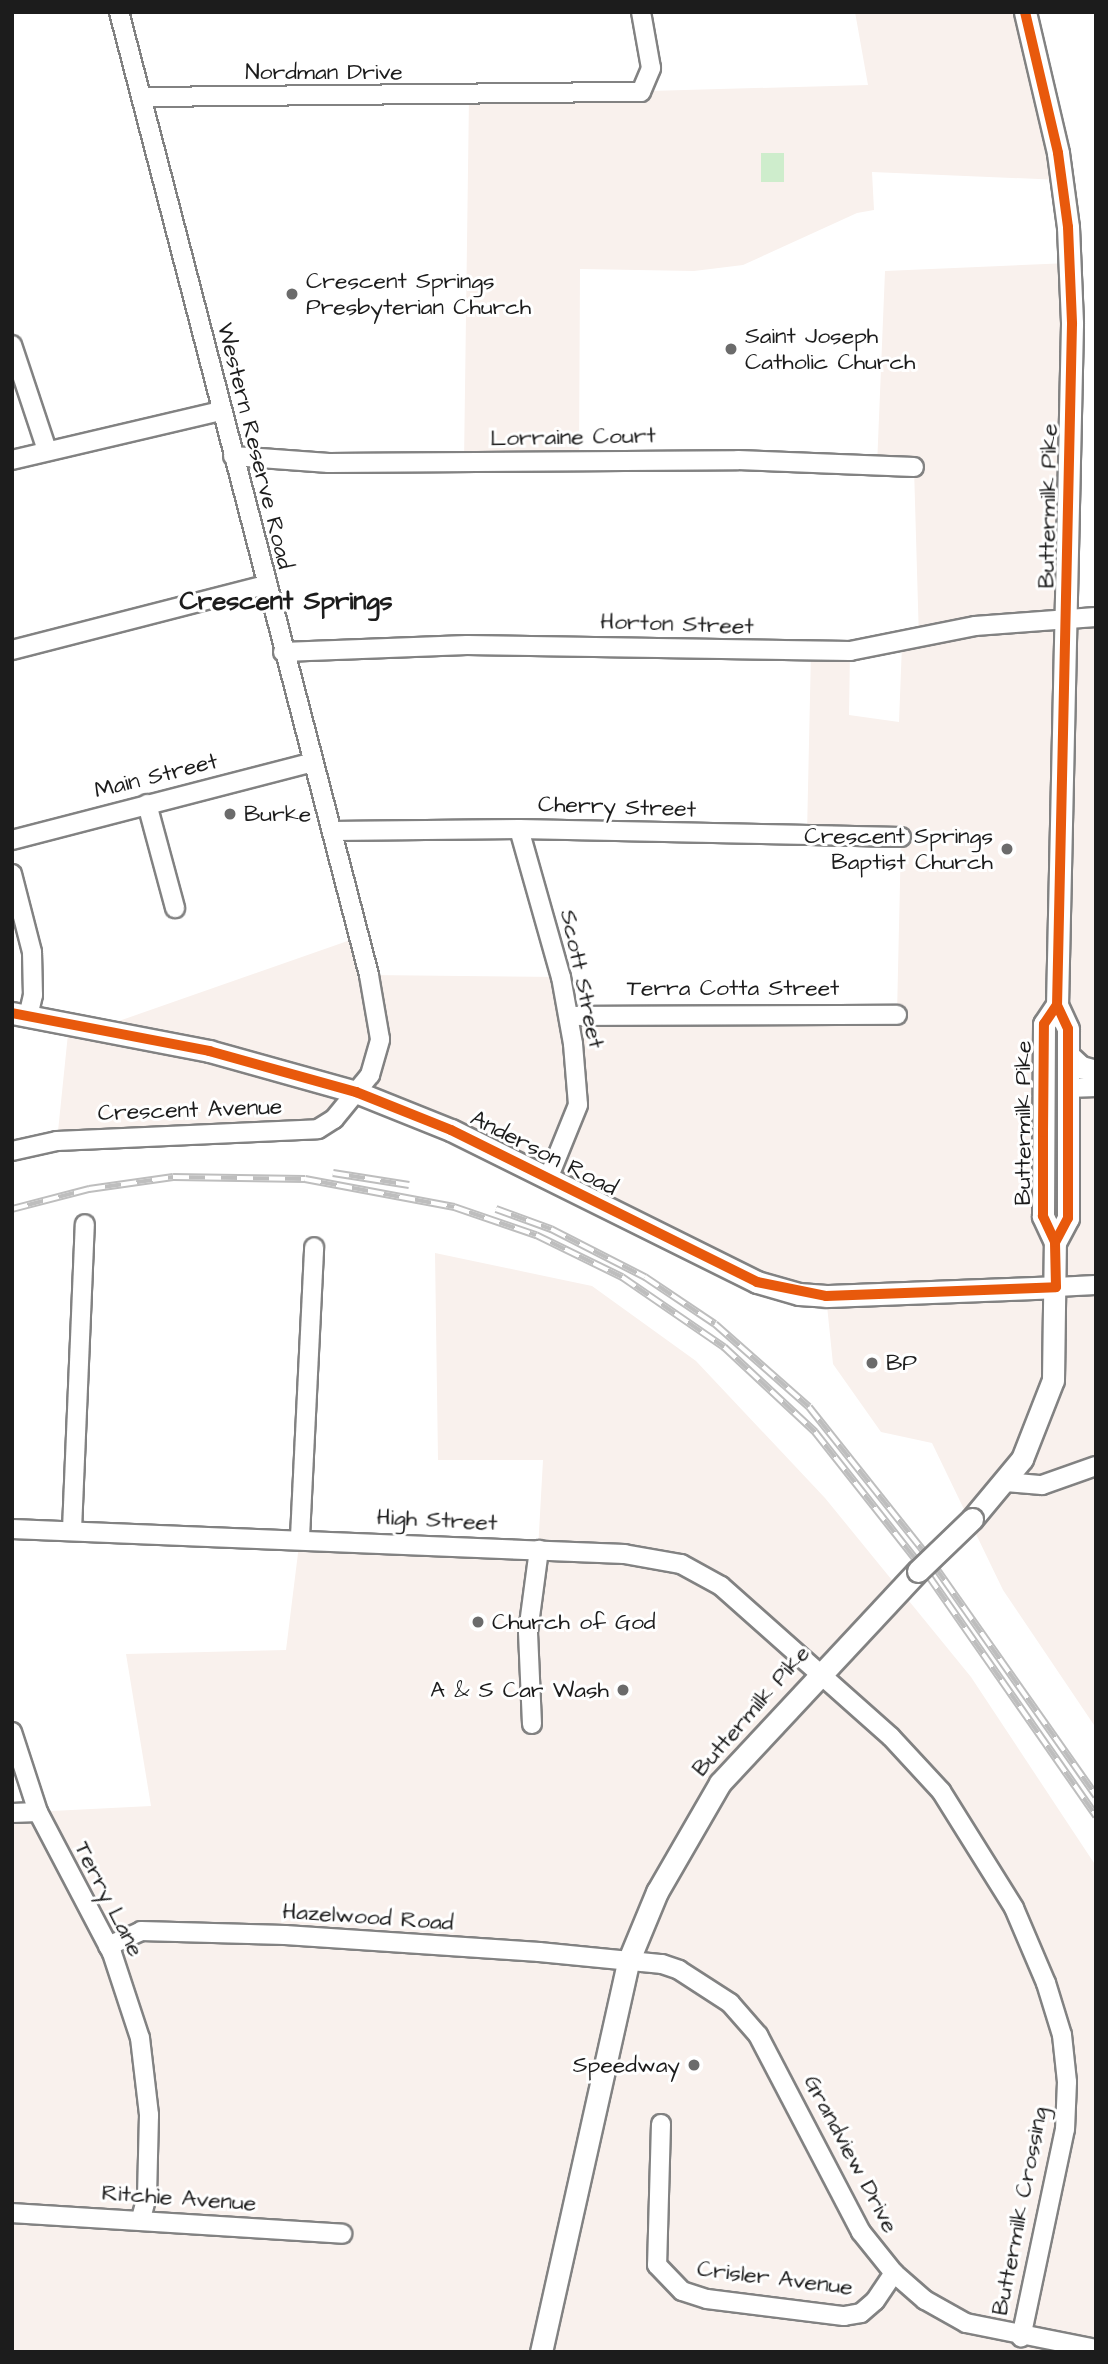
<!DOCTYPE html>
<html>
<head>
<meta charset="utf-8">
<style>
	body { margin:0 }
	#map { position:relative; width:1108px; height:2364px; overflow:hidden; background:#fff; font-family:"Architects Daughter",sans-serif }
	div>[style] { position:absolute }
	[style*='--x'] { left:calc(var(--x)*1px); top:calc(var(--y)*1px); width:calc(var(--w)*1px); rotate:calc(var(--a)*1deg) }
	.built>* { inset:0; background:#f9f1ed }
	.green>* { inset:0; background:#ceedcc; transform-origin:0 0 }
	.roads { filter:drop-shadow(2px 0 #828282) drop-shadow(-2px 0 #828282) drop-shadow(0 2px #828282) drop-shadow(0 -2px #828282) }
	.minor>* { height:18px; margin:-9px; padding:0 9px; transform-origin:9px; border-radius:9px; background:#fff }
	.major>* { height:21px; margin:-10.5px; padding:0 10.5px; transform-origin:10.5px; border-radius:10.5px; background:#fff }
	.rail>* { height:8px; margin-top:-4px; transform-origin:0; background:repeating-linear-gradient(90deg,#fff 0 16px,#bebebe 0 32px); box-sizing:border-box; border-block:2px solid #bebebe }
	.bridges { filter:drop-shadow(2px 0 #828282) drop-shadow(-2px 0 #828282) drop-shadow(0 2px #828282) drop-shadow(0 -2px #828282) }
	.major-bridge>* { height:21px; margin:-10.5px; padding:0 10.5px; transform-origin:10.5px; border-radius:10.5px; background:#fff }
	.cycleway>* { height:10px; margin:-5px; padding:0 5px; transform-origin:5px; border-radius:5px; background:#e8590c }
	.dots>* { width:19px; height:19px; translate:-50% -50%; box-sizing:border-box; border:4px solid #fff; border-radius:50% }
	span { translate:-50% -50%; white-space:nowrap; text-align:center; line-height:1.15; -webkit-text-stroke:6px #fff; paint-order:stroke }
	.street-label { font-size:23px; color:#1c1c1c }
	.poi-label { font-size:23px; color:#1c1c1c }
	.left { translate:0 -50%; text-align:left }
	.right { translate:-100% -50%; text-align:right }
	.quarter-label { font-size:26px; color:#1c1c1c; font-weight:700 }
	.frame { position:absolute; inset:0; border:14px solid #1c1c1c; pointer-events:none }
</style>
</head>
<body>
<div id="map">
	<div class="built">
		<i style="clip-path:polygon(855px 12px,1025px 12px,1062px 180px,872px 172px,874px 210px,857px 213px,743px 265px,694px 271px,580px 269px,579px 462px,464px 462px,469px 96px,868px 85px)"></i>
		<i style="clip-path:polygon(1069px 263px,1066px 618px,1096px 617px,1096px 1728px,1003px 1590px,932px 1443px,881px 1432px,833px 1364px,826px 1296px,799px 1294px,357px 1092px,318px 1129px,57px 1141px,69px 1024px,96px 1029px,359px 937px,369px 975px,561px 977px,569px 1016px,897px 1014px,901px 838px,807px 834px,811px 651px,850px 651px,849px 715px,899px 722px,902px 644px,919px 640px,914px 468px,877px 466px,885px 271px)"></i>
		<i style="clip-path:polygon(435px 1253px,592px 1286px,696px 1361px,825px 1498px,971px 1677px,1096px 1866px,1096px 2352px,12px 2352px,12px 1813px,151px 1806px,126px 1654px,286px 1650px,300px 1537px,538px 1550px,543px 1460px,438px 1460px)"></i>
	</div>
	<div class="green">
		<i style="left:761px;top:153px;width:23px;height:29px"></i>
	</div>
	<div class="roads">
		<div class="minor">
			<i style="--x:144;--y:97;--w:497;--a:-0.6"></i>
			<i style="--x:641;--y:92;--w:26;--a:-67"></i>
			<i style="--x:651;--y:68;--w:57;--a:-100.1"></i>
			<i style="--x:12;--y:345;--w:111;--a:71.6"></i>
			<i style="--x:233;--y:456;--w:96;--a:4.2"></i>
			<i style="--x:329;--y:463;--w:409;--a:-0.4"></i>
			<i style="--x:738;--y:460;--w:176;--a:2.3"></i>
			<i style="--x:12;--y:460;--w:215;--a:-13.2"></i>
			<i style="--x:12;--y:650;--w:262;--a:-14.4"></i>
			<i style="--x:283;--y:652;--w:184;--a:-2.2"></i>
			<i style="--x:467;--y:645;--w:383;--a:0.9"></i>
			<i style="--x:850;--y:651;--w:127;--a:-11.3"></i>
			<i style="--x:975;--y:626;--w:121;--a:-4.3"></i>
			<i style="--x:147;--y:804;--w:108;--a:74.9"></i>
			<i style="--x:519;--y:829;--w:154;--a:74.2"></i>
			<i style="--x:561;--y:977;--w:68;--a:79.8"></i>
			<i style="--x:573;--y:1044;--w:61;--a:85.3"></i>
			<i style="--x:578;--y:1105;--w:80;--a:112.1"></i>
			<i style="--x:332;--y:831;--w:187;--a:-0.6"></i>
			<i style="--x:519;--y:829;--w:382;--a:1.2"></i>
			<i style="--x:12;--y:840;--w:311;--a:-14.5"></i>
			<i style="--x:12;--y:874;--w:81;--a:75.6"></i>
			<i style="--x:32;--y:952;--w:43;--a:88.7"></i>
			<i style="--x:33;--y:995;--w:22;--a:103"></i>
			<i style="--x:569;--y:1016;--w:328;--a:-0.2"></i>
			<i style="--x:1068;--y:1088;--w:28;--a:-2"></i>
			<i style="--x:12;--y:1151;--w:46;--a:-12.5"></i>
			<i style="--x:57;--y:1141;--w:261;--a:-2.6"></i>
			<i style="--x:318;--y:1129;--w:19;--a:-32"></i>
			<i style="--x:334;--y:1119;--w:57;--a:-50.7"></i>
			<i style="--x:370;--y:1075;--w:37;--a:-74"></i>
			<i style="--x:380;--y:1039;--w:65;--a:-99.8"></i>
			<i style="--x:369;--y:975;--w:995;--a:-104.55"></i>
			<i style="--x:1056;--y:1287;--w:40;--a:-2.9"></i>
			<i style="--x:1006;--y:1482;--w:36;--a:5"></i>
			<i style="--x:1042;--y:1485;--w:57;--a:-19.4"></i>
			<i style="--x:12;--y:1529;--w:613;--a:2.34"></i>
			<i style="--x:624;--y:1554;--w:58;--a:10"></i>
			<i style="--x:681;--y:1564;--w:46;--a:28.8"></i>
			<i style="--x:721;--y:1586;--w:227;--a:41.6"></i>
			<i style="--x:891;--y:1737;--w:74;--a:47.2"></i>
			<i style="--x:941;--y:1791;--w:138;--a:58"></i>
			<i style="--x:1014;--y:1908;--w:82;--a:66.9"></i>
			<i style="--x:1046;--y:1983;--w:54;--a:72.9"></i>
			<i style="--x:1062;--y:2035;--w:47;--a:83.9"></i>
			<i style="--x:1067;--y:2082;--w:47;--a:92.4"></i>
			<i style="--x:1065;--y:2129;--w:213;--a:101.9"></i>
			<i style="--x:72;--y:1530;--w:306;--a:-87.6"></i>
			<i style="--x:300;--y:1537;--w:290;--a:-87.2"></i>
			<i style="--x:532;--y:1724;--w:92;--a:-92.5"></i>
			<i style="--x:528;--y:1632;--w:83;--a:-82.4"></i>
			<i style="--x:12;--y:1732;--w:84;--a:72"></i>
			<i style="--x:38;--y:1812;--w:159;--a:62.3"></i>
			<i style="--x:112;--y:1953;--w:89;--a:71.8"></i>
			<i style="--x:140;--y:2038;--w:78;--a:83.3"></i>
			<i style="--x:149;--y:2115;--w:81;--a:91.4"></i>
			<i style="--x:147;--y:2196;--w:23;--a:105"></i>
			<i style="--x:12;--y:1813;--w:26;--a:-2"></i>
			<i style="--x:108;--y:1946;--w:36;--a:-24"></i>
			<i style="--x:141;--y:1931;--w:144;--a:1.6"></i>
			<i style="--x:285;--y:1935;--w:255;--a:3.8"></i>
			<i style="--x:539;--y:1952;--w:124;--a:5.6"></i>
			<i style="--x:662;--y:1964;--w:18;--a:19"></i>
			<i style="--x:679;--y:1970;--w:61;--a:32.9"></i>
			<i style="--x:730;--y:2003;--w:43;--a:48.8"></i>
			<i style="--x:758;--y:2035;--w:222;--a:62.4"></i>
			<i style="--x:861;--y:2232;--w:53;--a:51.2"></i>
			<i style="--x:894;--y:2273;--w:41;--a:41.1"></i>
			<i style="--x:925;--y:2300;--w:47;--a:29.3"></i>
			<i style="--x:966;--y:2323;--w:133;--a:11.3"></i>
			<i style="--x:661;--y:2124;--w:141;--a:91.6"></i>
			<i style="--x:657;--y:2265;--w:36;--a:46"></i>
			<i style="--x:682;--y:2291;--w:26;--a:18"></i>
			<i style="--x:707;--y:2299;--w:138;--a:7.1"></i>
			<i style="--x:844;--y:2316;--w:17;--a:-10"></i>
			<i style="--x:861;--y:2313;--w:18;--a:-41"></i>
			<i style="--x:875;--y:2301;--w:34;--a:-56"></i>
			<i style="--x:12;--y:2213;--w:331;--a:3.6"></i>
		</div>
		<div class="major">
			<i style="--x:1025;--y:12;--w:145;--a:76.8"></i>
			<i style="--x:1058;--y:153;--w:75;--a:82.3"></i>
			<i style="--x:1068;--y:227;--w:97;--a:87.6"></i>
			<i style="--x:1072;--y:324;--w:681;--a:91.26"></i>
			<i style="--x:1057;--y:1005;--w:26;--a:65"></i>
			<i style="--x:1068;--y:1029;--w:189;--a:90"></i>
			<i style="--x:1068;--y:1218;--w:27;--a:118"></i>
			<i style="--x:12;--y:1013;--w:201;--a:10.9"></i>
			<i style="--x:209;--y:1051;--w:153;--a:15.6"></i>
			<i style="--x:356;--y:1092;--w:102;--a:21.8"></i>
			<i style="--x:451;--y:1130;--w:342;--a:26.4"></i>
			<i style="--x:757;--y:1282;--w:44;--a:15.9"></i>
			<i style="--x:799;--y:1294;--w:27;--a:4"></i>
			<i style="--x:826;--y:1296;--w:230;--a:-2.2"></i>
			<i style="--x:1068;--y:1055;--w:18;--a:43"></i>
			<i style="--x:1081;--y:1067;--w:16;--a:15"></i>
			<i style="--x:972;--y:1519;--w:78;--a:-50.2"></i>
			<i style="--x:1022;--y:1459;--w:85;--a:-68.6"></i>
			<i style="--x:1053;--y:1380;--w:138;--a:-89.2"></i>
			<i style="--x:1055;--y:1242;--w:29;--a:-115"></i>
			<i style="--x:1043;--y:1216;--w:192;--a:-89.7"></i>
			<i style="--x:1044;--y:1024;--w:23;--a:-56"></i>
			<i style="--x:541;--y:2352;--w:400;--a:-77.4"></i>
			<i style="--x:628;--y:1962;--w:76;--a:-67.5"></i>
			<i style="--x:657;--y:1892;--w:126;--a:-60"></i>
			<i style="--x:720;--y:1783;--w:290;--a:-47"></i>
		</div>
	</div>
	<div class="rail">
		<i style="--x:333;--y:1173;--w:77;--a:9"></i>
		<i style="--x:12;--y:1209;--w:80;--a:-14.6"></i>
		<i style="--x:89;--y:1189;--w:85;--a:-8.1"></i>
		<i style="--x:173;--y:1177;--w:132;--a:0.9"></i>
		<i style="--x:305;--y:1179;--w:152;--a:10.6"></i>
		<i style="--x:454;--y:1207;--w:87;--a:18.9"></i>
		<i style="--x:536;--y:1235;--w:96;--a:26"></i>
		<i style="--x:622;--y:1277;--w:124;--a:34.5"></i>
		<i style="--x:724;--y:1347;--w:125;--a:43"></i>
		<i style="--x:815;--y:1432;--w:182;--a:51.7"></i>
		<i style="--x:928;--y:1575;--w:294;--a:55.1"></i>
		<i style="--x:496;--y:1209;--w:59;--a:20"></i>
		<i style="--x:551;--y:1229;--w:106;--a:27.1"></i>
		<i style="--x:645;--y:1277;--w:84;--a:33.9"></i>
		<i style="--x:715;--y:1324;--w:125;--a:41.4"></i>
		<i style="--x:809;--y:1407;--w:188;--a:51.5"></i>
		<i style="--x:926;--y:1554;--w:296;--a:54.9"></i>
	</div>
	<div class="bridges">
		<div class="major-bridge">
			<i style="--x:918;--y:1571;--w:75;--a:-43.9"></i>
		</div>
	</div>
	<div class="cycleway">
		<i style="--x:1025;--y:12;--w:145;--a:76.8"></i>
		<i style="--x:1058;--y:153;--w:75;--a:82.3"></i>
		<i style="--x:1068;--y:227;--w:97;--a:87.6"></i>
		<i style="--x:1072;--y:324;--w:681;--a:91.26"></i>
		<i style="--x:1057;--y:1005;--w:26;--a:65"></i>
		<i style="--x:1068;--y:1029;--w:189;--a:90"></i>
		<i style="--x:1068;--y:1218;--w:27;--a:118"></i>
		<i style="--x:12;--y:1013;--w:201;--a:10.9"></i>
		<i style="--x:209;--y:1051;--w:153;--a:15.6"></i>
		<i style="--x:356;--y:1092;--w:102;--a:21.8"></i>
		<i style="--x:451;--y:1130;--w:342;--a:26.4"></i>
		<i style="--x:757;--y:1282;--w:70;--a:11.5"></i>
		<i style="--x:826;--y:1296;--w:230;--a:-2.2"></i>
		<i style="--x:1056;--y:1287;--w:45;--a:-91.3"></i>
		<i style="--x:1055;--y:1242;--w:29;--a:-115"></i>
		<i style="--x:1043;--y:1216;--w:84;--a:-90"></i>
		<i style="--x:1043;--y:1132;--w:108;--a:-89.5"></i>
		<i style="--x:1044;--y:1024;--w:23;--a:-56"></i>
	</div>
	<div class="dots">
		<i style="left:292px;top:294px;background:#6b6b6b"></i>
		<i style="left:731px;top:349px;background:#6b6b6b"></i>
		<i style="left:230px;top:814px;background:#6b6b6b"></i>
		<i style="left:1007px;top:849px;background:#6b6b6b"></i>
		<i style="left:872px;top:1363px;background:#6b6b6b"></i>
		<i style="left:478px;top:1622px;background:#6b6b6b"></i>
		<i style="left:623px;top:1690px;background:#6b6b6b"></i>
		<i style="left:694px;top:2065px;background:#6b6b6b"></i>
	</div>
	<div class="street-label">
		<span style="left:324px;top:72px">Nordman Drive</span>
		<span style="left:573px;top:437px;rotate:-1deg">Lorraine Court</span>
		<span style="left:255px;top:446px;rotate:76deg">Western Reserve Road</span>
		<span style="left:1048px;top:506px;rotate:-89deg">Buttermilk Pike</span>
		<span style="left:677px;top:624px;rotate:2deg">Horton Street</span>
		<span style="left:156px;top:776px;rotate:-14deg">Main Street</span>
		<span style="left:617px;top:807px;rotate:2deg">Cherry Street</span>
		<span style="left:582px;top:979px;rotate:78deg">Scott Street</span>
		<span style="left:733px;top:988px">Terra Cotta Street</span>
		<span style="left:190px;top:1110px;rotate:-2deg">Crescent Avenue</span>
		<span style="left:1023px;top:1123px;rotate:-90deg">Buttermilk Pike</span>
		<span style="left:544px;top:1153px;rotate:27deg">Anderson Road</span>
		<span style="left:437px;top:1520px;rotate:3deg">High Street</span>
		<span style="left:751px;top:1711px;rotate:-49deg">Buttermilk Pike</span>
		<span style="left:109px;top:1899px;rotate:63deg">Terry Lane</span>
		<span style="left:368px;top:1917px;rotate:4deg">Hazelwood Road</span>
		<span style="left:851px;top:2154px;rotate:62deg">Grandview Drive</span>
		<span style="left:179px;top:2198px;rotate:4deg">Ritchie Avenue</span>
		<span style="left:1020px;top:2211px;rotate:-79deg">Buttermilk Crossing</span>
		<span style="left:775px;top:2278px;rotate:7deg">Crisler Avenue</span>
	</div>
	<div class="poi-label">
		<span class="left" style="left:306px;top:294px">Crescent Springs<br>Presbyterian Church</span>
		<span class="left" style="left:745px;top:349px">Saint Joseph<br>Catholic Church</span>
		<span class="left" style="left:244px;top:814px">Burke</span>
		<span class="right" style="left:993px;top:849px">Crescent Springs<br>Baptist Church</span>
		<span class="left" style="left:886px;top:1363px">BP</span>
		<span class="left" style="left:492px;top:1622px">Church of God</span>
		<span class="right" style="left:609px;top:1690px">A &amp; S Car Wash</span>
		<span class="right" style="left:680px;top:2065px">Speedway</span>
	</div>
	<div class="quarter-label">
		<span style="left:286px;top:602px">Crescent Springs</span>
	</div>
	<div class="frame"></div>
</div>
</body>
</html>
